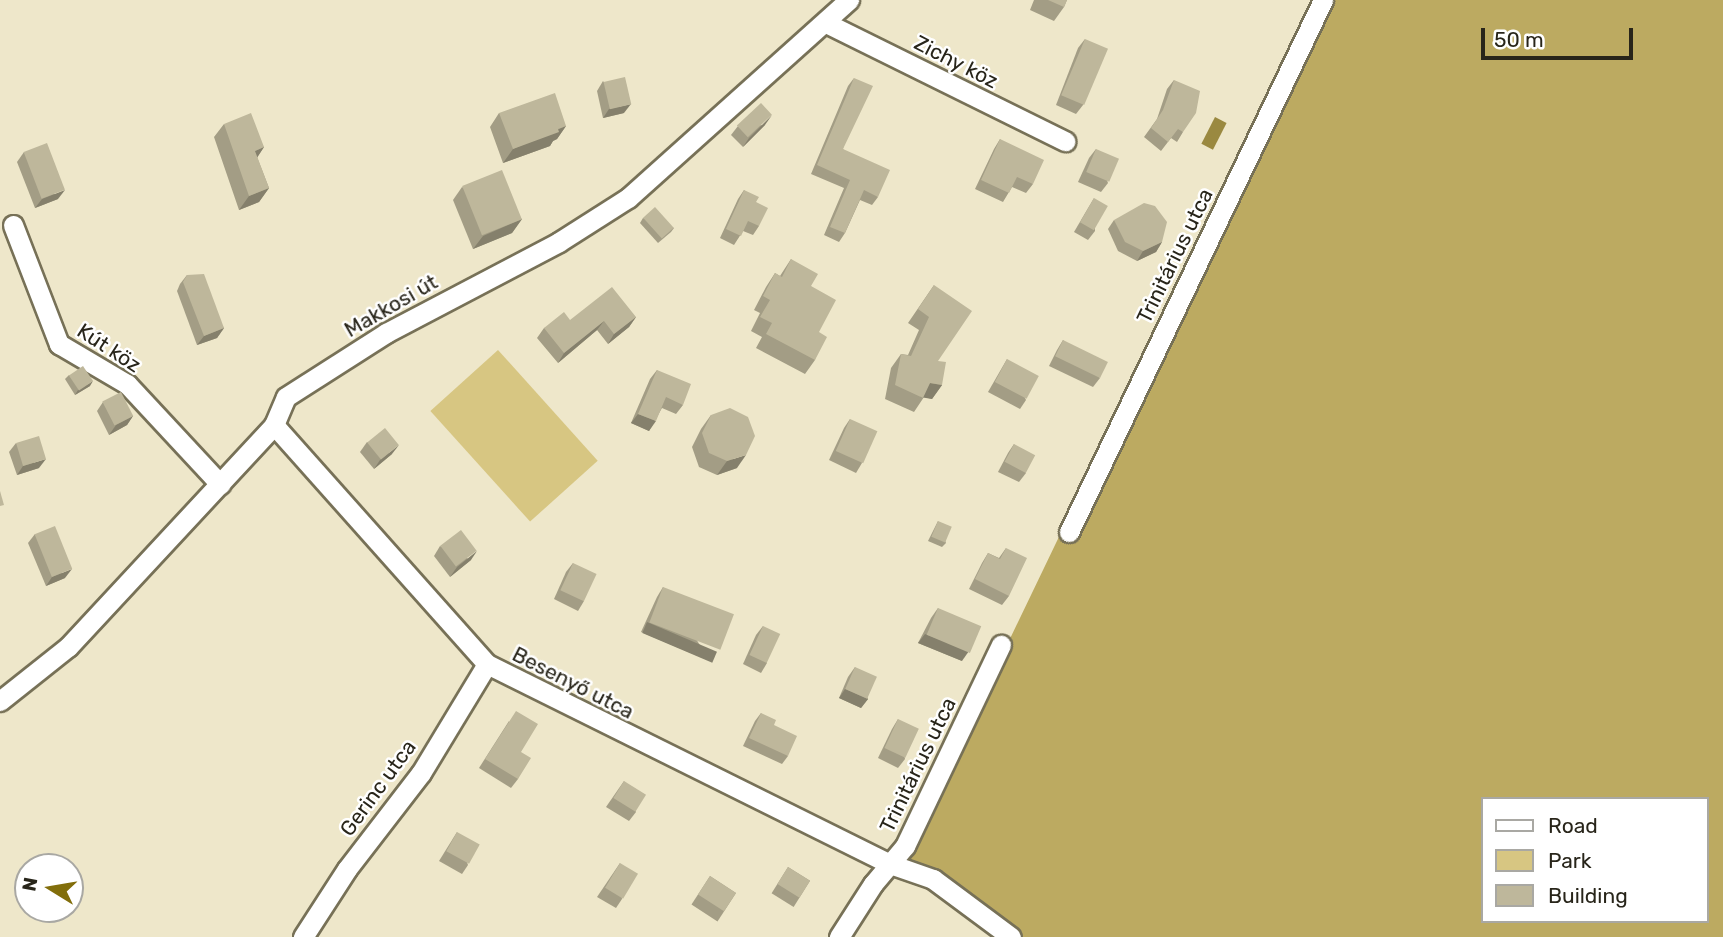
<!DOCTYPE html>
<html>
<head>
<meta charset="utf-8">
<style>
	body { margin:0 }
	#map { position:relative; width:1723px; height:937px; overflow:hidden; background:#eee7ca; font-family:Rubik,sans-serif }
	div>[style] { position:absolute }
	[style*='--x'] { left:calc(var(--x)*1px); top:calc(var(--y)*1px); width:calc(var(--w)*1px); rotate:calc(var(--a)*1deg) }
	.green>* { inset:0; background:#d7c682; transform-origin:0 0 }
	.forest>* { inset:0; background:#bcaa61 }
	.water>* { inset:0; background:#9a8940; transform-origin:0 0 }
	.roads { filter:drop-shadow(2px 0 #777157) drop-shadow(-2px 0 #777157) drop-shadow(0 2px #777157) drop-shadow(0 -2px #777157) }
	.street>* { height:19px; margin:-9.5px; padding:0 9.5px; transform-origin:9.5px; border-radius:9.5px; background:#fff }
	.wall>* { inset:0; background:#a39d85; transform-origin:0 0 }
	.shaded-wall>* { inset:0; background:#85806c; transform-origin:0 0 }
	.building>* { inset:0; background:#beb79b; transform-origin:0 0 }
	span { translate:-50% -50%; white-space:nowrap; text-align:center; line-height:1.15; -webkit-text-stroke:5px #fff; paint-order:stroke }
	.street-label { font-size:21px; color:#28251a }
	.legend { position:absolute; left:1481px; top:797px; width:228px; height:126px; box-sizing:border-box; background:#fff; border:2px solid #a9a8a3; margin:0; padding:9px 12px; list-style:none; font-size:21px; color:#28251a }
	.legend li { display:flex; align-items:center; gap:14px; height:35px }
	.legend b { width:35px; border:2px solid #a9a8a3 }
	.north { position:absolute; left:14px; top:853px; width:70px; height:70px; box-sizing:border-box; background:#fff; border:2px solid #a9a8a3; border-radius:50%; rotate:281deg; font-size:19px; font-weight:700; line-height:28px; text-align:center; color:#28251a }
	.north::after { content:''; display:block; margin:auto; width:24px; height:32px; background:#826e0b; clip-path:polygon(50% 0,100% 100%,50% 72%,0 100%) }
	.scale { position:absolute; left:1481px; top:28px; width:152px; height:32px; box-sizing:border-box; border:4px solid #28251a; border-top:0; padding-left:9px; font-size:21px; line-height:24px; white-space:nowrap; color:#28251a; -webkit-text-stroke:5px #fff; paint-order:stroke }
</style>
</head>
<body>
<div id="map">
	<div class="green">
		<i style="left:498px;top:350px;width:149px;height:91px;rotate:48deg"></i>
	</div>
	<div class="forest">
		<i style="clip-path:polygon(evenodd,1317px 0,1723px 0,1723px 937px,1011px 937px,890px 864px,1006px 647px,1317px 0,1483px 799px,1707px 799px,1707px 921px,1483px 921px,1483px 799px)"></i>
	</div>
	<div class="water">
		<i style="left:1215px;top:117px;width:13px;height:30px;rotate:27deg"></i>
	</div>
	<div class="roads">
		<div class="street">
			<i style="--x:826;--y:23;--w:267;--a:26.3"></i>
			<i style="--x:13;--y:225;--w:128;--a:68.9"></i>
			<i style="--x:59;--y:344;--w:79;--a:30.5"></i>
			<i style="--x:127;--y:384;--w:137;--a:47.1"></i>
			<i style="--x:274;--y:425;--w:320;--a:48.3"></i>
			<i style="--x:487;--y:664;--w:450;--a:26.4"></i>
			<i style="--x:890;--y:864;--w:46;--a:19.2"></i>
			<i style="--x:933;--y:879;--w:97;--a:36.6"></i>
			<i style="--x:1069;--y:532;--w:590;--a:-64.48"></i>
			<i style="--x:0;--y:701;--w:87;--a:-38.5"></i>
			<i style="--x:68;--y:647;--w:303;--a:-47.1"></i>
			<i style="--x:274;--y:425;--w:30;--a:-67"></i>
			<i style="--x:286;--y:397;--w:119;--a:-32.6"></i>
			<i style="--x:386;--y:333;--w:195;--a:-27.7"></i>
			<i style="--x:559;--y:242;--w:82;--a:-32.5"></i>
			<i style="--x:628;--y:198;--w:297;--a:-41.9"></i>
			<i style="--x:303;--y:937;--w:81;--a:-57.1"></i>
			<i style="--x:347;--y:869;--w:121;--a:-52.4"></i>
			<i style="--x:421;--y:773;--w:127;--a:-58.8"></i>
			<i style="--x:839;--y:937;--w:63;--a:-57.3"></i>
			<i style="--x:873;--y:884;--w:50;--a:-49.9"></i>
			<i style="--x:905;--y:846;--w:223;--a:-64.5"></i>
		</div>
	</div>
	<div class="wall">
		<i style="clip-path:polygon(1034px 0,1067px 0,1064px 7px,1054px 21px,1030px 10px)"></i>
		<i style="clip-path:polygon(1085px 39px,1083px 105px,1076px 114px,1056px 105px,1078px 48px)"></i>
		<i style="clip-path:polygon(854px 78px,843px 149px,878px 197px,872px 205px,860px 200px,845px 233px,839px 242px,824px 235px,844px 188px,811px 174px,848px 86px)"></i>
		<i style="clip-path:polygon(1174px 80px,1183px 132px,1177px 142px,1171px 138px,1161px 151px,1144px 137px,1157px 119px,1167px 89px)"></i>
		<i style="clip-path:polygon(603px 81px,624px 113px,603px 118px,597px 91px)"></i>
		<i style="clip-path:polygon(499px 113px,566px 126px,557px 139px,553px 141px,550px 146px,503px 163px,490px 127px)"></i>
		<i style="clip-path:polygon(224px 124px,264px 147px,257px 157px,269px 188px,259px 202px,239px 210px,214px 137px)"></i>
		<i style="clip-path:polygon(765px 125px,743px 147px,731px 135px,738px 126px)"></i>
		<i style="clip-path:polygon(1000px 139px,1033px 184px,1026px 193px,1012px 187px,1003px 202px,975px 189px,994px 149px)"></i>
		<i style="clip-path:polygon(1096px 149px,1108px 183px,1101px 192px,1078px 182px,1089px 158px)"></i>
		<i style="clip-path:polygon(24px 152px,58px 199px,35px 208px,17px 162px)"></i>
		<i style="clip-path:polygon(462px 187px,522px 219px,512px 233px,473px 249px,453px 200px)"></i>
		<i style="clip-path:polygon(744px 190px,756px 202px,759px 226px,753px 235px,743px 231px,734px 245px,720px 238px,738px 199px)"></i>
		<i style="clip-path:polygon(1094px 198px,1095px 231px,1088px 240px,1074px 232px)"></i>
		<i style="clip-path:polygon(643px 218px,674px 228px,671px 232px,658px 243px,640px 223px)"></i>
		<i style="clip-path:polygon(1114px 220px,1162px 242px,1156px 252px,1137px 261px,1118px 251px,1108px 229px)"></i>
		<i style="clip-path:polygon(791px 259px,811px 286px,819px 332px,815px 360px,805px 374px,756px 348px,762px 337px,751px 331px,760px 313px,754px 310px,766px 287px,775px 273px,780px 276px)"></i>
		<i style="clip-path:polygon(187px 275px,224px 328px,217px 338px,197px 345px,177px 291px,180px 284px)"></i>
		<i style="clip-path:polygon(934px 285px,938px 361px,942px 385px,932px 399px,924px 397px,914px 412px,885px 399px,891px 368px,901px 354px,908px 355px,919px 330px,908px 323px)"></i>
		<i style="clip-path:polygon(636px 317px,629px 327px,608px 344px,597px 330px,558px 363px,537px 338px,544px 328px,570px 320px)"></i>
		<i style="clip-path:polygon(1063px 340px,1100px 378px,1093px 387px,1049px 366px,1057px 350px)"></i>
		<i style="clip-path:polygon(1007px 359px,1026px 400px,1020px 409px,988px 392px)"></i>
		<i style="clip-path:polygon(657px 370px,683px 405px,676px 414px,662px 408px,649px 431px,631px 423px,650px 379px)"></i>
		<i style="clip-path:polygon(69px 375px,90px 386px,75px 395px,65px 379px)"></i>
		<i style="clip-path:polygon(103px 402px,133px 416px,127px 425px,109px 435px,97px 411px)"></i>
		<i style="clip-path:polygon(711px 415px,737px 468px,717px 475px,699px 467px,692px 447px,701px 429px)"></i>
		<i style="clip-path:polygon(850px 419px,862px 463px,856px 473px,829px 460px,844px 428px)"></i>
		<i style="clip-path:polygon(367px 442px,392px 454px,374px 469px,360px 452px)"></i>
		<i style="clip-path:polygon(16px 443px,39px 468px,17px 475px,9px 452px)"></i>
		<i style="clip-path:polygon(1014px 444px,1026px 473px,1019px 482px,998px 472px,1008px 453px)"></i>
		<i style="clip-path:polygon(938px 521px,946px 543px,942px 547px,928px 541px)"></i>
		<i style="clip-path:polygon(35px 534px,65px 578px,46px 586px,28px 543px)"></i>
		<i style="clip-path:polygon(440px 546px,471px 560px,450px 577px,434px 556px)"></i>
		<i style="clip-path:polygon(1006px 548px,1009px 596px,1002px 605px,969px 589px,982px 563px,988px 553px,999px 558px)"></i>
		<i style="clip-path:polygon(573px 563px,584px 601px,578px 611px,554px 599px,566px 572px)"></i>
		<i style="clip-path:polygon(663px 587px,710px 661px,641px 632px,657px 597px)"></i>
		<i style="clip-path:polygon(938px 608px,962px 661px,918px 643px,931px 618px)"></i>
		<i style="clip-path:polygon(763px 626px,767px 663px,761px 673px,743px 664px,756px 635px)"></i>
		<i style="clip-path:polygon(855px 667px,868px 699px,861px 708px,839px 698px,848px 677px)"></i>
		<i style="clip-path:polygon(761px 713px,788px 756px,782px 764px,743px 746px,755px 721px)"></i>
		<i style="clip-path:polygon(898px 719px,905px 759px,898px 768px,878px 758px,892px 729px)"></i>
		<i style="clip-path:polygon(509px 721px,521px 752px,518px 779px,511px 788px,479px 768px)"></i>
		<i style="clip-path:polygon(624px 781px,636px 812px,629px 821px,606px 807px)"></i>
		<i style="clip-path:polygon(457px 832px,468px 865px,462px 874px,439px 861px)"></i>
		<i style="clip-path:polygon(620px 863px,622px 899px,616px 908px,597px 897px)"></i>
		<i style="left:788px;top:867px;width:26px;height:31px;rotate:32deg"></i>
		<i style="left:710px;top:876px;width:31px;height:34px;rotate:33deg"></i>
	</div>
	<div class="shaded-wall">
		<i style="clip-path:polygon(631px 104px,624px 113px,603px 118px,609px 109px)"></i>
		<i style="clip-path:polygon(772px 115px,765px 125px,743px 147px,749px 138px)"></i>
		<i style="clip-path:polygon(566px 126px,557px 139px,553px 141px,550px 146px,503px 163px,513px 149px)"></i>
		<i style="clip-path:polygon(264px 147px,255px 161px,255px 151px)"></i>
		<i style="clip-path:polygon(269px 188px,259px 202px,239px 210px,249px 196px)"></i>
		<i style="clip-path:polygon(65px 190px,58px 199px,35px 208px,42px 199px)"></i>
		<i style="clip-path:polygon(522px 219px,512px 233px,473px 249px,483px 236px)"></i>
		<i style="clip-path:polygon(1162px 242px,1156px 252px,1137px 261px,1143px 251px)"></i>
		<i style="clip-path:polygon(636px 317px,629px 327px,608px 344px,614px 334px)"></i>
		<i style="clip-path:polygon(604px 321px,597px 330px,558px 363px,564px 353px)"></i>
		<i style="clip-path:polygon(224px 328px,217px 338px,197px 345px,204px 336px)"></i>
		<i style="clip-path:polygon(93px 381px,90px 386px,75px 395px,78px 390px)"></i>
		<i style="clip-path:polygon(930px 383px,942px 385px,932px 399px,920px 397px)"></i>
		<i style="clip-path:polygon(638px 414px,656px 421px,649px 431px,631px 423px)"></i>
		<i style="clip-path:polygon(133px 416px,127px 425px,109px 435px,116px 425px)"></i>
		<i style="clip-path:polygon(399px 445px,392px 454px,374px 469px,380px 460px)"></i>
		<i style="clip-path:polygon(746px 455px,737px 468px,717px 475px,727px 461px)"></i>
		<i style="clip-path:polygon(46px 459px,39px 468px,17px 475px,23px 466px)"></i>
		<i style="clip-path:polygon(477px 551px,471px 560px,450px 577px,457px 567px)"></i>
		<i style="clip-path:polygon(72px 569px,65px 578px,46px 586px,52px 577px)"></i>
		<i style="left:647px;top:622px;width:76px;height:12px;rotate:23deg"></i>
		<i style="clip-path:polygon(925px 634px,969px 651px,962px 661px,918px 643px)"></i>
		<i style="clip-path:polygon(845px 689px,868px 699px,861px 708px,839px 698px)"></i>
	</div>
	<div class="building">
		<i style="clip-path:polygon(1048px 0,1067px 0,1064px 7px)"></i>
		<i style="left:1085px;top:39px;width:25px;height:61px;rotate:23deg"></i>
		<i style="left:625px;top:77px;width:28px;height:22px;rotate:77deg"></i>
		<i style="clip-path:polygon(854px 78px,873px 86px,843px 149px,890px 170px,878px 197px,864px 190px,845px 233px,830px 227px,850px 180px,817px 165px)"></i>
		<i style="clip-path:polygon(1174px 80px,1200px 91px,1196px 113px,1183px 132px,1178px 129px,1168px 142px,1151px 128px,1163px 110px)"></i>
		<i style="clip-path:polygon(555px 93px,566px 126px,558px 129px,559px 132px,513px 149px,499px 113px)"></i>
		<i style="left:761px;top:103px;width:16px;height:33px;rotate:47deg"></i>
		<i style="clip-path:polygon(251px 113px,264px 147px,255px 151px,269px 188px,249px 196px,224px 124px)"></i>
		<i style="clip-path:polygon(1000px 139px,1044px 160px,1033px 184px,1017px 177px,1009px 193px,981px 180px)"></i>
		<i style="left:47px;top:143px;width:50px;height:25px;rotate:69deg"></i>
		<i style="left:1096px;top:149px;width:25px;height:25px;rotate:23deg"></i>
		<i style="left:502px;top:170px;width:53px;height:43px;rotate:68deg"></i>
		<i style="clip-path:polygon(744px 190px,759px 197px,756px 202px,768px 208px,759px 226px,748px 221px,741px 236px,726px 229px)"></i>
		<i style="left:1094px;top:198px;width:16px;height:28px;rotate:30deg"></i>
		<i style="clip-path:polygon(1144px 203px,1155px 206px,1167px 222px,1162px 242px,1143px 251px,1125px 242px,1114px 220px)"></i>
		<i style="left:655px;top:207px;width:28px;height:16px;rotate:48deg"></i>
		<i style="clip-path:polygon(791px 259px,818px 274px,811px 286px,836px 300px,819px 332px,827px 337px,815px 360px,766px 334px,772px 323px,760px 317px,770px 300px,763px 296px,775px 273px,782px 277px)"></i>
		<i style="clip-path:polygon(204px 274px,224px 328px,204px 336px,183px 282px,187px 275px)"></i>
		<i style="clip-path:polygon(934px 285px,972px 311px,938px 361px,946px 362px,942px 385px,930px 383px,923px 398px,895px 385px,901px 354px,911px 356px,929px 317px,918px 309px)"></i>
		<i style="clip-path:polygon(612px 287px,636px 317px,614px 334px,604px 321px,564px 353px,544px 328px,564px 312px,570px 320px)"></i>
		<i style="left:1063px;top:340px;width:50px;height:18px;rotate:26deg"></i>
		<i style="left:1007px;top:359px;width:36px;height:26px;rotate:28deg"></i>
		<i style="left:83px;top:366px;width:18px;height:17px;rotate:56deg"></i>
		<i style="clip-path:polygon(657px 370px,691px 384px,683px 405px,666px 397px,656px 421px,638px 414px)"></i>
		<i style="left:121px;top:392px;width:27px;height:21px;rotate:63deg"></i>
		<i style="clip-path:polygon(730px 408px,748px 417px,755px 436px,746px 455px,727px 461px,709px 453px,702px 433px,711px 415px)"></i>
		<i style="left:850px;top:419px;width:30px;height:35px;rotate:24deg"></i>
		<i style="left:385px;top:428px;width:22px;height:23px;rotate:51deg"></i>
		<i style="left:39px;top:436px;width:24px;height:24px;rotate:73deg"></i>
		<i style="left:1014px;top:444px;width:24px;height:20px;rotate:28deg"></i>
		<i style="clip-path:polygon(0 491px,4px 505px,0 506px)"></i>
		<i style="left:938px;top:521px;width:15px;height:17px;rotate:23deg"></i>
		<i style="left:55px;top:526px;width:46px;height:22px;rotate:68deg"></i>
		<i style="left:461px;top:530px;width:26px;height:26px;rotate:53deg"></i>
		<i style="clip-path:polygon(1006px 548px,1027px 558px,1009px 596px,975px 579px,988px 553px,1000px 559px)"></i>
		<i style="left:573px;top:563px;width:26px;height:30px;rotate:25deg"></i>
		<i style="left:663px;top:587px;width:76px;height:38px;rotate:21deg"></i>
		<i style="left:938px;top:608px;width:47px;height:29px;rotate:23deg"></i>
		<i style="left:763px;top:626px;width:19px;height:32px;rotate:25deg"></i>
		<i style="left:855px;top:667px;width:24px;height:24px;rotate:24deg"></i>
		<i style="clip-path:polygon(516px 711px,538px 724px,521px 752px,531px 758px,518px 779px,485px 759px)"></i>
		<i style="clip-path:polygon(761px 713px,776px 720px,774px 725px,797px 736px,788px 756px,749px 738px)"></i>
		<i style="left:898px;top:719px;width:23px;height:32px;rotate:25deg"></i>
		<i style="left:624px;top:781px;width:26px;height:20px;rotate:32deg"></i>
		<i style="left:457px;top:832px;width:26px;height:22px;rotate:29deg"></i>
		<i style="left:620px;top:863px;width:21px;height:29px;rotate:31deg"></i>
		<i style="left:788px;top:867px;width:26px;height:20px;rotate:32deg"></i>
		<i style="left:710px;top:876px;width:31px;height:22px;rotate:33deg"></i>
	</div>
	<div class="street-label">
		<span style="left:956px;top:62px;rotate:27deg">Zichy köz</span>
		<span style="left:1175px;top:256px;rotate:-64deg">Trinitárius utca</span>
		<span style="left:391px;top:306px;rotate:-30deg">Makkosi út</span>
		<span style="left:109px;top:348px;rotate:33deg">Kút köz</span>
		<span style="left:573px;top:683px;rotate:27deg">Besenyő utca</span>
		<span style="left:918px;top:765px;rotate:-64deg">Trinitárius utca</span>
		<span style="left:378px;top:788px;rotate:-54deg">Gerinc utca</span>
	</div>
	<ul class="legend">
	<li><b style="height:9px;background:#fff"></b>Road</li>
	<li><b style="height:19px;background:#d7c682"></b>Park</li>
	<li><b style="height:19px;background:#beb79b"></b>Building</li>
	</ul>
	<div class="north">N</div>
	<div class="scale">50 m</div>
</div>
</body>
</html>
